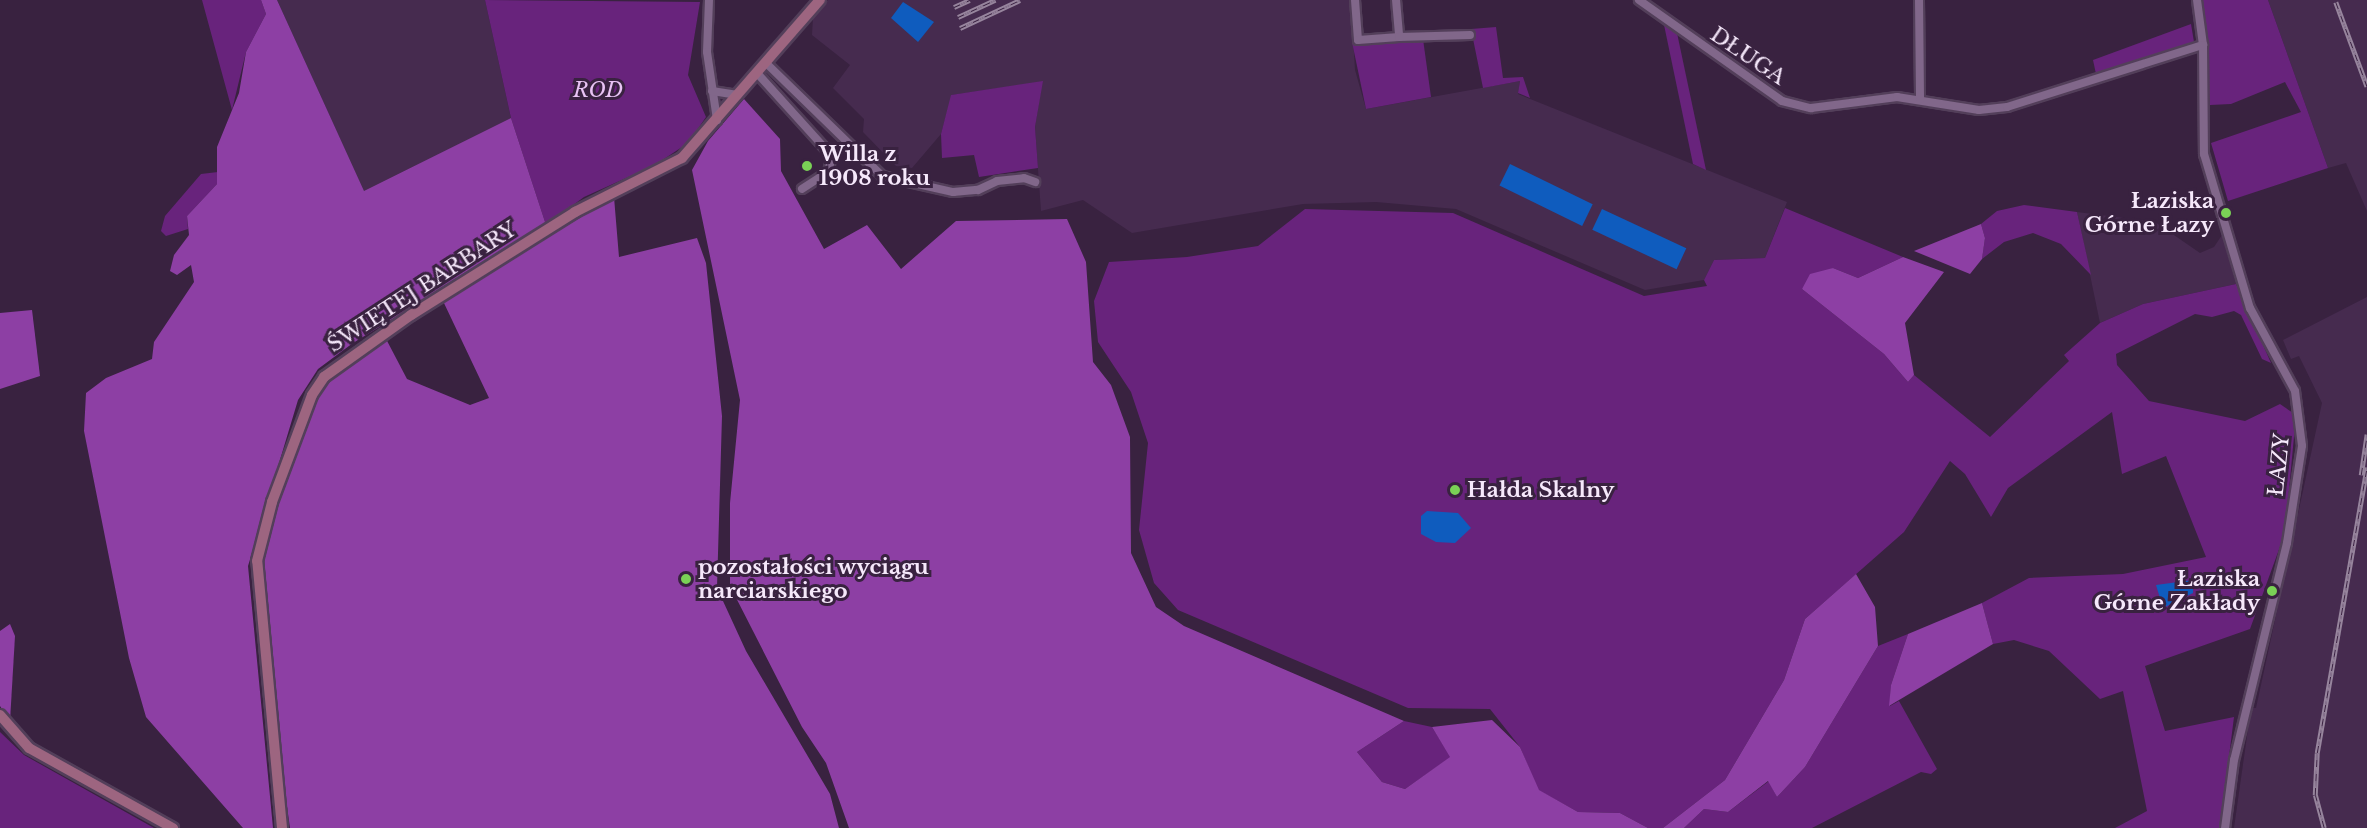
<!DOCTYPE html>
<html>
<head>
<meta charset="utf-8">
<style>
	body { margin:0 }
	#map { position:relative; width:2367px; height:828px; overflow:hidden; background:#392240; font-family:"Libre Baskerville",serif }
	div>[style] { position:absolute }
	[style*='--x'] { left:calc(var(--x)*1px); top:calc(var(--y)*1px); width:calc(var(--w)*1px); rotate:calc(var(--a)*1deg) }
	.built>* { inset:0; background:#462b4f }
	.green>* { inset:0; background:#68237c }
	.forest>* { inset:0; background:#8d3fa4 }
	.water>* { inset:0; background:#0f5cbe; transform-origin:0 0 }
	.roads { filter:drop-shadow(2px 0 #533f5a) drop-shadow(-2px 0 #533f5a) drop-shadow(0 2px #533f5a) drop-shadow(0 -2px #533f5a) }
	.street>* { height:8px; margin:-4px; padding:0 4px; transform-origin:4px; border-radius:4px; background:#81678a }
	.secondary>* { height:10px; margin:-5px; padding:0 5px; transform-origin:5px; border-radius:5px; background:#9d6580 }
	.rail>* { height:4.5px; margin-top:-2.25px; transform-origin:0; background:repeating-linear-gradient(90deg,#392240 0 7px,#97859d 0 14px); box-sizing:border-box; border-block:2px solid #97859d }
	.dots>* { width:16px; height:16px; translate:-50% -50%; box-sizing:border-box; border:3px solid #392240; border-radius:50% }
	span { translate:-50% -50%; white-space:nowrap; text-align:center; line-height:1.15; -webkit-text-stroke:6px #392240; paint-order:stroke }
	.street-label { font-size:21px; color:#f6e8fb }
	.park-label { font-size:21px; color:#e9c3f5; font-style:italic }
	.poi-label { font-size:21px; color:#f6e8fb; font-weight:700 }
	.left { translate:0 -50%; text-align:left }
	.right { translate:-100% -50%; text-align:right }
</style>
</head>
<body>
<div id="map">
	<div class="built">
		<i style="clip-path:polygon(277px 0,485px 0,511px 118px,364px 192px)"></i>
		<i style="clip-path:polygon(828px 0,1351px 0,1355px 70px,1366px 109px,1520px 81px,1518px 94px,1787px 202px,1765px 258px,1714px 260px,1704px 280px,1645px 290px,1456px 209px,1376px 202px,1303px 204px,1132px 233px,1083px 200px,1041px 211px,1035px 127px,1042px 82px,952px 95px,941px 134px,912px 168px,896px 166px,863px 132px,864px 119px,833px 88px,850px 65px,812px 35px,813px 18px)"></i>
		<i style="clip-path:polygon(2268px 0,2367px 0,2367px 211px,2346px 163px,2328px 168px)"></i>
		<i style="clip-path:polygon(2077px 212px,2155px 222px,2200px 253px,2214px 247px,2222px 235px,2236px 284px,2143px 304px,2100px 323px)"></i>
		<i style="clip-path:polygon(2367px 297px,2367px 828px,2234px 828px,2251px 708px,2256px 708px,2322px 403px,2299px 356px,2291px 359px,2283px 340px)"></i>
	</div>
	<div class="green">
		<i style="clip-path:polygon(202px 0,261px 0,266px 14px,246px 52px,232px 110px)"></i>
		<i style="clip-path:polygon(485px 0,700px 2px,688px 75px,706px 117px,688px 143px,655px 165px,584px 197px,546px 225px,511px 118px)"></i>
		<i style="clip-path:polygon(2201px 0,2268px 0,2328px 168px,2228px 201px,2211px 143px,2301px 112px,2285px 82px,2231px 104px,2210px 105px)"></i>
		<i style="clip-path:polygon(1663px 20px,1677px 33px,1706px 170px,1693px 164px)"></i>
		<i style="clip-path:polygon(2191px 24px,2194px 42px,2096px 74px,2093px 60px)"></i>
		<i style="clip-path:polygon(1496px 27px,1503px 78px,1523px 77px,1530px 98px,1518px 93px,1520px 81px,1483px 88px,1471px 29px)"></i>
		<i style="clip-path:polygon(1423px 39px,1431px 97px,1366px 109px,1352px 42px)"></i>
		<i style="clip-path:polygon(1043px 81px,1035px 127px,1038px 168px,979px 177px,974px 155px,942px 158px,941px 134px,951px 95px)"></i>
		<i style="clip-path:polygon(218px 172px,217px 184px,187px 216px,188px 229px,166px 236px,161px 231px,165px 216px,201px 174px)"></i>
		<i style="clip-path:polygon(2024px 205px,2077px 212px,2091px 275px,2061px 244px,2033px 233px,2004px 242px,1982px 259px,1985px 238px,1981px 224px,1997px 211px)"></i>
		<i style="clip-path:polygon(1785px 208px,1903px 257px,1858px 278px,1833px 268px,1802px 289px,1884px 354px,1908px 382px,1914px 375px,1990px 437px,2069px 361px,2064px 355px,2100px 323px,2143px 304px,2236px 284px,2271px 363px,2262px 359px,2241px 315px,2234px 311px,2212px 317px,2195px 314px,2116px 354px,2117px 365px,2149px 401px,2245px 421px,2280px 404px,2296px 415px,2285px 533px,2250px 629px,2145px 666px,2165px 731px,2234px 717px,2220px 828px,2115px 828px,2147px 811px,2123px 691px,2100px 699px,2049px 651px,2014px 640px,1993px 644px,1982px 603px,2029px 578px,2123px 574px,2206px 557px,2166px 456px,2122px 474px,2112px 412px,2008px 488px,1991px 517px,1965px 474px,1950px 461px,1904px 532px,1805px 619px,1784px 680px,1725px 780px,1663px 828px,1648px 828px,1620px 813px,1578px 812px,1538px 790px,1520px 747px,1490px 709px,1408px 708px,1178px 610px,1154px 583px,1139px 530px,1148px 443px,1131px 392px,1098px 342px,1094px 301px,1109px 262px,1187px 257px,1258px 246px,1305px 209px,1453px 213px,1644px 296px,1707px 286px,1704px 280px,1714px 260px,1765px 258px)"></i>
		<i style="clip-path:polygon(1908px 634px,1891px 685px,1890px 706px,1899px 701px,1937px 769px,1931px 774px,1921px 772px,1812px 828px,1684px 828px,1704px 809px,1728px 812px,1769px 781px,1777px 797px,1805px 767px,1878px 646px)"></i>
		<i style="clip-path:polygon(1404px 721px,1432px 727px,1451px 757px,1405px 789px,1382px 782px,1357px 752px)"></i>
		<i style="clip-path:polygon(0 732px,24px 755px,154px 828px,0 828px)"></i>
	</div>
	<div class="forest">
		<i style="clip-path:polygon(261px 0,277px 0,364px 191px,511px 118px,546px 225px,353px 343px,318px 369px,298px 400px,248px 566px,273px 828px,243px 828px,146px 717px,129px 658px,84px 431px,86px 393px,106px 378px,152px 359px,154px 342px,194px 282px,191px 265px,177px 275px,170px 271px,174px 255px,189px 235px,187px 216px,217px 184px,217px 147px,239px 93px,246px 52px,266px 14px)"></i>
		<i style="clip-path:polygon(744px 99px,780px 139px,781px 171px,824px 249px,867px 225px,901px 269px,956px 221px,1067px 219px,1086px 262px,1093px 362px,1111px 385px,1130px 437px,1131px 553px,1156px 607px,1184px 626px,1404px 721px,1357px 752px,1382px 782px,1405px 789px,1450px 757px,1432px 727px,1492px 720px,1520px 747px,1539px 790px,1578px 812px,1620px 813px,1648px 828px,849px 828px,826px 763px,802px 727px,730px 586px,730px 503px,740px 400px,692px 170px,708px 141px)"></i>
		<i style="clip-path:polygon(614px 197px,619px 257px,697px 238px,706px 263px,722px 416px,717px 588px,746px 651px,830px 794px,839px 828px,290px 828px,276px 728px,263px 567px,277px 499px,313px 406px,329px 376px,385px 337px,407px 379px,470px 405px,489px 398px,443px 301px)"></i>
		<i style="clip-path:polygon(1981px 224px,1985px 238px,1982px 259px,1970px 274px,1914px 251px)"></i>
		<i style="clip-path:polygon(1903px 257px,1944px 272px,1905px 323px,1914px 375px,1908px 382px,1884px 354px,1802px 289px,1810px 274px,1833px 268px,1858px 278px)"></i>
		<i style="clip-path:polygon(32px 310px,40px 376px,0 389px,0 313px)"></i>
		<i style="clip-path:polygon(1856px 574px,1875px 607px,1878px 646px,1805px 767px,1777px 797px,1768px 781px,1728px 812px,1704px 809px,1684px 828px,1663px 828px,1725px 780px,1784px 680px,1805px 619px)"></i>
		<i style="clip-path:polygon(1982px 603px,1993px 644px,1889px 706px,1891px 685px,1908px 634px)"></i>
		<i style="clip-path:polygon(10px 624px,15px 636px,10px 721px,0 706px,0 631px)"></i>
	</div>
	<div class="water">
		<i style="clip-path:polygon(903px 2px,934px 22px,918px 42px,891px 18px)"></i>
		<i style="left:1510px;top:164px;width:92px;height:24px;rotate:26deg"></i>
		<i style="left:1602px;top:209px;width:93px;height:23px;rotate:25deg"></i>
		<i style="clip-path:polygon(1427px 511px,1458px 513px,1471px 528px,1455px 543px,1436px 542px,1421px 534px,1421px 516px)"></i>
		<i style="clip-path:polygon(2193px 580px,2193px 593px,2163px 608px,2156px 585px)"></i>
	</div>
	<div class="roads">
		<div class="street">
			<i style="--x:709;--y:0;--w:52;--a:92.2"></i>
			<i style="--x:707;--y:52;--w:69;--a:81.6"></i>
			<i style="--x:1355;--y:0;--w:40;--a:85.7"></i>
			<i style="--x:1358;--y:40;--w:41;--a:-4.2"></i>
			<i style="--x:1396;--y:0;--w:37;--a:85"></i>
			<i style="--x:1399;--y:37;--w:71;--a:-1.6"></i>
			<i style="--x:1639;--y:0;--w:175;--a:35.2"></i>
			<i style="--x:1782;--y:101;--w:30;--a:14"></i>
			<i style="--x:1811;--y:108;--w:87;--a:-7.3"></i>
			<i style="--x:1897;--y:97;--w:83;--a:9"></i>
			<i style="--x:1979;--y:110;--w:28;--a:-6"></i>
			<i style="--x:2007;--y:107;--w:206;--a:-17.6"></i>
			<i style="--x:1919;--y:0;--w:99;--a:89.4"></i>
			<i style="--x:2197;--y:0;--w:45;--a:82.4"></i>
			<i style="--x:2203;--y:45;--w:109;--a:89.5"></i>
			<i style="--x:2204;--y:154;--w:161;--a:73.4"></i>
			<i style="--x:2250;--y:308;--w:94;--a:61.5"></i>
			<i style="--x:2295;--y:391;--w:55;--a:82.7"></i>
			<i style="--x:2302;--y:446;--w:98;--a:98.8"></i>
			<i style="--x:2287;--y:543;--w:223;--a:103.7"></i>
			<i style="--x:2234;--y:760;--w:69;--a:97.5"></i>
			<i style="--x:766;--y:63;--w:162;--a:44.2"></i>
			<i style="--x:882;--y:176;--w:73;--a:12.7"></i>
			<i style="--x:953;--y:192;--w:25;--a:-5"></i>
			<i style="--x:978;--y:190;--w:21;--a:-25"></i>
			<i style="--x:997;--y:181;--w:27;--a:-6"></i>
			<i style="--x:1024;--y:178;--w:12;--a:20"></i>
			<i style="--x:757;--y:73;--w:112;--a:47.9"></i>
			<i style="--x:832;--y:156;--w:16;--a:104"></i>
			<i style="--x:828;--y:172;--w:31;--a:147"></i>
			<i style="--x:712;--y:91;--w:26;--a:9"></i>
		</div>
		<div class="secondary">
			<i style="--x:0;--y:715;--w:44;--a:48.7"></i>
			<i style="--x:29;--y:748;--w:165;--a:29.1"></i>
			<i style="--x:282;--y:828;--w:268;--a:-95.3"></i>
			<i style="--x:257;--y:561;--w:61;--a:-75.7"></i>
			<i style="--x:272;--y:502;--w:114;--a:-69.5"></i>
			<i style="--x:312;--y:395;--w:22;--a:-56"></i>
			<i style="--x:324;--y:377;--w:107;--a:-35.5"></i>
			<i style="--x:411;--y:315;--w:194;--a:-32.1"></i>
			<i style="--x:575;--y:212;--w:120;--a:-26.8"></i>
			<i style="--x:682;--y:158;--w:210;--a:-48.9"></i>
		</div>
	</div>
	<div class="rail">
		<i style="--x:2336;--y:2;--w:90;--a:69.7"></i>
		<i style="--x:954;--y:7;--w:17;--a:-24"></i>
		<i style="--x:958;--y:17;--w:41;--a:-24.7"></i>
		<i style="--x:960;--y:28;--w:66;--a:-25"></i>
		<i style="--x:2361;--y:475;--w:41;--a:-81.7"></i>
		<i style="--x:2324;--y:828;--w:34;--a:-105"></i>
		<i style="--x:2315;--y:795;--w:42;--a:-87.3"></i>
		<i style="--x:2317;--y:753;--w:290;--a:-80.1"></i>
	</div>
	<div class="dots">
		<i style="left:807px;top:166px;background:#7ad156"></i>
		<i style="left:2226px;top:213px;background:#7ad156"></i>
		<i style="left:1455px;top:490px;background:#7ad156"></i>
		<i style="left:686px;top:579px;background:#7ad156"></i>
		<i style="left:2272px;top:591px;background:#7ad156"></i>
	</div>
	<div class="street-label">
		<span style="left:1748px;top:56px;rotate:34deg">DŁUGA</span>
		<span style="left:422px;top:287px;rotate:-33deg">ŚWIĘTEJ BARBARY</span>
		<span style="left:2279px;top:465px;rotate:-84deg">ŁAZY</span>
	</div>
	<div class="park-label">
		<span style="left:598px;top:90px">ROD</span>
	</div>
	<div class="poi-label">
		<span class="left" style="left:819px;top:166px">Willa z<br>1908 roku</span>
		<span class="right" style="left:2214px;top:213px">Łaziska<br>Górne Łazy</span>
		<span class="left" style="left:1467px;top:490px">Hałda Skalny</span>
		<span class="left" style="left:698px;top:579px">pozostałości wyciągu<br>narciarskiego</span>
		<span class="right" style="left:2260px;top:591px">Łaziska<br>Górne Zakłady</span>
	</div>
</div>
</body>
</html>
